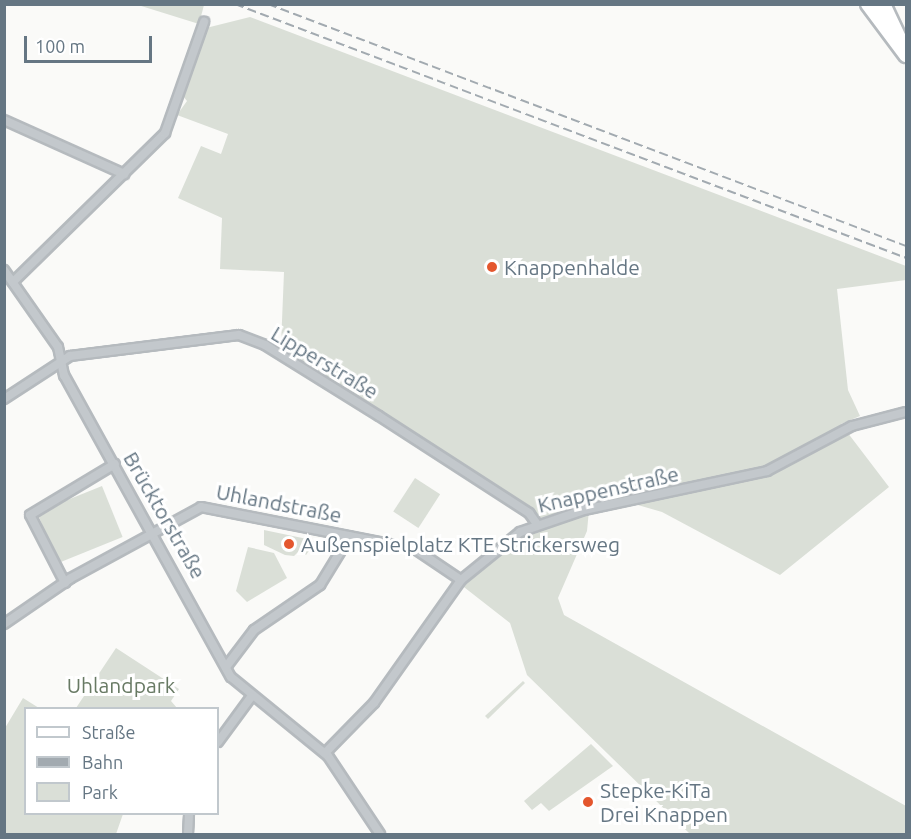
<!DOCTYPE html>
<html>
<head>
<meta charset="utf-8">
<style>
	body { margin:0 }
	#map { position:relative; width:911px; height:839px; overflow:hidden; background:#fafaf8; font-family:Ubuntu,sans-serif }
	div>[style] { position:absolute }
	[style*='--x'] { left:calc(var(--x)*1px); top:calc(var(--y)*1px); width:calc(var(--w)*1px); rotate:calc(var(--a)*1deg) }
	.green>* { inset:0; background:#dadfd7; transform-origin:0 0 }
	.roads { filter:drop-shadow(2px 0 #b5babe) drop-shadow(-2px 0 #b5babe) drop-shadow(0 2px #b5babe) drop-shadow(0 -2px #b5babe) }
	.minor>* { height:8px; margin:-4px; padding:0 4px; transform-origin:4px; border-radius:4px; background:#c3c8cc }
	.primary>* { height:14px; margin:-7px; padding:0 7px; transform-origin:7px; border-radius:7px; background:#fff }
	.rail>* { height:2px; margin-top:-1px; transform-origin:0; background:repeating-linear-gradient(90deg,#a2aab0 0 9px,transparent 0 13.5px) }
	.dots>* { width:16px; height:16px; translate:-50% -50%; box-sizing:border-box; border:3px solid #fff; border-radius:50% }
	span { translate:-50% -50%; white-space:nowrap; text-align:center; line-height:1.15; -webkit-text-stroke:6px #fff; paint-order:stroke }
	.poi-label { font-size:21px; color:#657683 }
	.left { translate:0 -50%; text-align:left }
	.street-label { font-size:21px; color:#657683 }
	.park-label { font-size:21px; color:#687a64 }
	.frame { position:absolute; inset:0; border:6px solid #657683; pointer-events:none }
	.legend { position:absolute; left:24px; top:707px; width:195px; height:108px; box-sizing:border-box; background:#fff; border:2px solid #c1c8cd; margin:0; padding:8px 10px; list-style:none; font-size:18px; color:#657683 }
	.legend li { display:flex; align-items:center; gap:12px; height:30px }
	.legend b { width:30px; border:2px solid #c1c8cd }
	.scale { position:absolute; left:24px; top:36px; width:128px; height:27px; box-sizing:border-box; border:3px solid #657683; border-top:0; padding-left:8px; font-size:18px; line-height:21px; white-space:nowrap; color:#657683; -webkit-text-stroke:4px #fff; paint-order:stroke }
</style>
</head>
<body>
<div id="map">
	<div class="green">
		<i style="clip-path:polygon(138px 5px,204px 5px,199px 24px)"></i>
		<i style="clip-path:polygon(250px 17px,906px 266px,906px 280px,837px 289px,848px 390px,860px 416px,841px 424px,889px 487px,780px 575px,662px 512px,624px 501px,538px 523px,322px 381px,281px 345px,284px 272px,220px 269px,222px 218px,178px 198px,201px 146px,221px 154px,228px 134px,177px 115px,187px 101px,183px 96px,206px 28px)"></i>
		<i style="left:415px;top:478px;width:30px;height:40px;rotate:33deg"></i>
		<i style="left:102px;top:486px;width:55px;height:70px;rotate:68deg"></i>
		<i style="clip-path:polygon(589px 510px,587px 531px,558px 598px,564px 615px,906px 806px,906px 834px,690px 834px,527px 675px,510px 623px,460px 584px,512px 536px)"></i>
		<i style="clip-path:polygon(264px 530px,312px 540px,315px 542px,306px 555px,300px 550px,294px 556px,285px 555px,264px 545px)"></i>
		<i style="clip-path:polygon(248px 547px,274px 553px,287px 578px,247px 602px,236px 591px)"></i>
		<i style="clip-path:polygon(116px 648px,179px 689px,171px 701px,177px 708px,76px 708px)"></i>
		<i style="clip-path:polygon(523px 681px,525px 683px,488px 719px,485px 716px)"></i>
		<i style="clip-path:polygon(23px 698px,39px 708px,26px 708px,26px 814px,123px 814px,116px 834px,5px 834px,5px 728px)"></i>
		<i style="clip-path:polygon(591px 744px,613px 766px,549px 811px,541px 803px,532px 810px,524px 801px)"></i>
	</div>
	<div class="roads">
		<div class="minor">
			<i style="--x:4;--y:120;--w:132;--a:24.2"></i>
			<i style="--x:4;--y:270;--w:94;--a:55"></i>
			<i style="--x:58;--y:347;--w:29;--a:78"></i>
			<i style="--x:64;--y:375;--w:345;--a:61.1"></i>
			<i style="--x:231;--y:677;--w:125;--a:39.2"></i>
			<i style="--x:328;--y:756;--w:94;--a:56.3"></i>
			<i style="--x:13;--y:282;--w:213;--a:-44.4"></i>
			<i style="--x:165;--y:133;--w:118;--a:-70.6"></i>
			<i style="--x:4;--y:399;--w:79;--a:-33.1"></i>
			<i style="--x:70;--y:356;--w:170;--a:-7.1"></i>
			<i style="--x:239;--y:335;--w:28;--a:21"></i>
			<i style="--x:265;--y:345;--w:134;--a:31.9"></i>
			<i style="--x:379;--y:416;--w:179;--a:32.9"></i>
			<i style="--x:529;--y:513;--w:14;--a:54"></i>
			<i style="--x:65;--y:583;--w:76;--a:-117.2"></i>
			<i style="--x:30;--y:515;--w:99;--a:-31"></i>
			<i style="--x:4;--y:624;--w:81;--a:-34.5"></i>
			<i style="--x:71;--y:578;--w:148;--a:-28.6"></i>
			<i style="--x:201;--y:507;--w:218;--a:11.1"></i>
			<i style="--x:415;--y:549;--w:55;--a:34"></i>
			<i style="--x:226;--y:667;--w:46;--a:-52.9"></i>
			<i style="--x:254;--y:630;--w:80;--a:-34.3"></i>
			<i style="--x:320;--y:585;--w:57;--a:-58.5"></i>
			<i style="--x:218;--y:742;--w:56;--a:-53.7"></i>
			<i style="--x:325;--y:753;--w:70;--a:-45.6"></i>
			<i style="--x:374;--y:703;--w:151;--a:-54.7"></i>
			<i style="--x:461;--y:580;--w:76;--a:-39.1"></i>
			<i style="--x:520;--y:532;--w:68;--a:-19"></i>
			<i style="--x:584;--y:510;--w:187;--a:-12"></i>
			<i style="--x:767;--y:471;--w:96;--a:-27.9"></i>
			<i style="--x:852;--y:426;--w:56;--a:-14.5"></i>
			<i style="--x:188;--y:834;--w:20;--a:-87"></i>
		</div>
		<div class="primary">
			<i style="--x:868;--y:4;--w:64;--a:53.3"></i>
			<i style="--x:883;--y:4;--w:42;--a:64.7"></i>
		</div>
	</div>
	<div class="rail">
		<i style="--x:235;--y:4;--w:717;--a:20.73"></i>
		<i style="--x:268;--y:4;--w:682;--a:20.77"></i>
	</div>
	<div class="dots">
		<i style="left:492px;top:267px;background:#e4572e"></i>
		<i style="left:289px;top:544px;background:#e4572e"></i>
		<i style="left:588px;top:802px;background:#e4572e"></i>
	</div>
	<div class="poi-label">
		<span class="left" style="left:504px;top:267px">Knappenhalde</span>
		<span class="left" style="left:301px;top:544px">Außenspielplatz KTE Strickersweg</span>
		<span class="left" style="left:600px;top:802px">Stepke-KiTa<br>Drei Knappen</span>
	</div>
	<div class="street-label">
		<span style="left:325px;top:362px;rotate:31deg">Lipperstraße</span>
		<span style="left:608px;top:489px;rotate:-13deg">Knappenstraße</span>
		<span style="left:279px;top:503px;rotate:11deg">Uhlandstraße</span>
		<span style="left:165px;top:515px;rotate:60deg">Brücktorstraße</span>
	</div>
	<div class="park-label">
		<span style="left:121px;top:685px">Uhlandpark</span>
	</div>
	<div class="frame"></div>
	<ul class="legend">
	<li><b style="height:8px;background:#fff"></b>Straße</li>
	<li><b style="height:8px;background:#a2aab0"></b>Bahn</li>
	<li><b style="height:16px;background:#dadfd7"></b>Park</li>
	</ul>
	<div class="scale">100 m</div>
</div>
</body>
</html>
